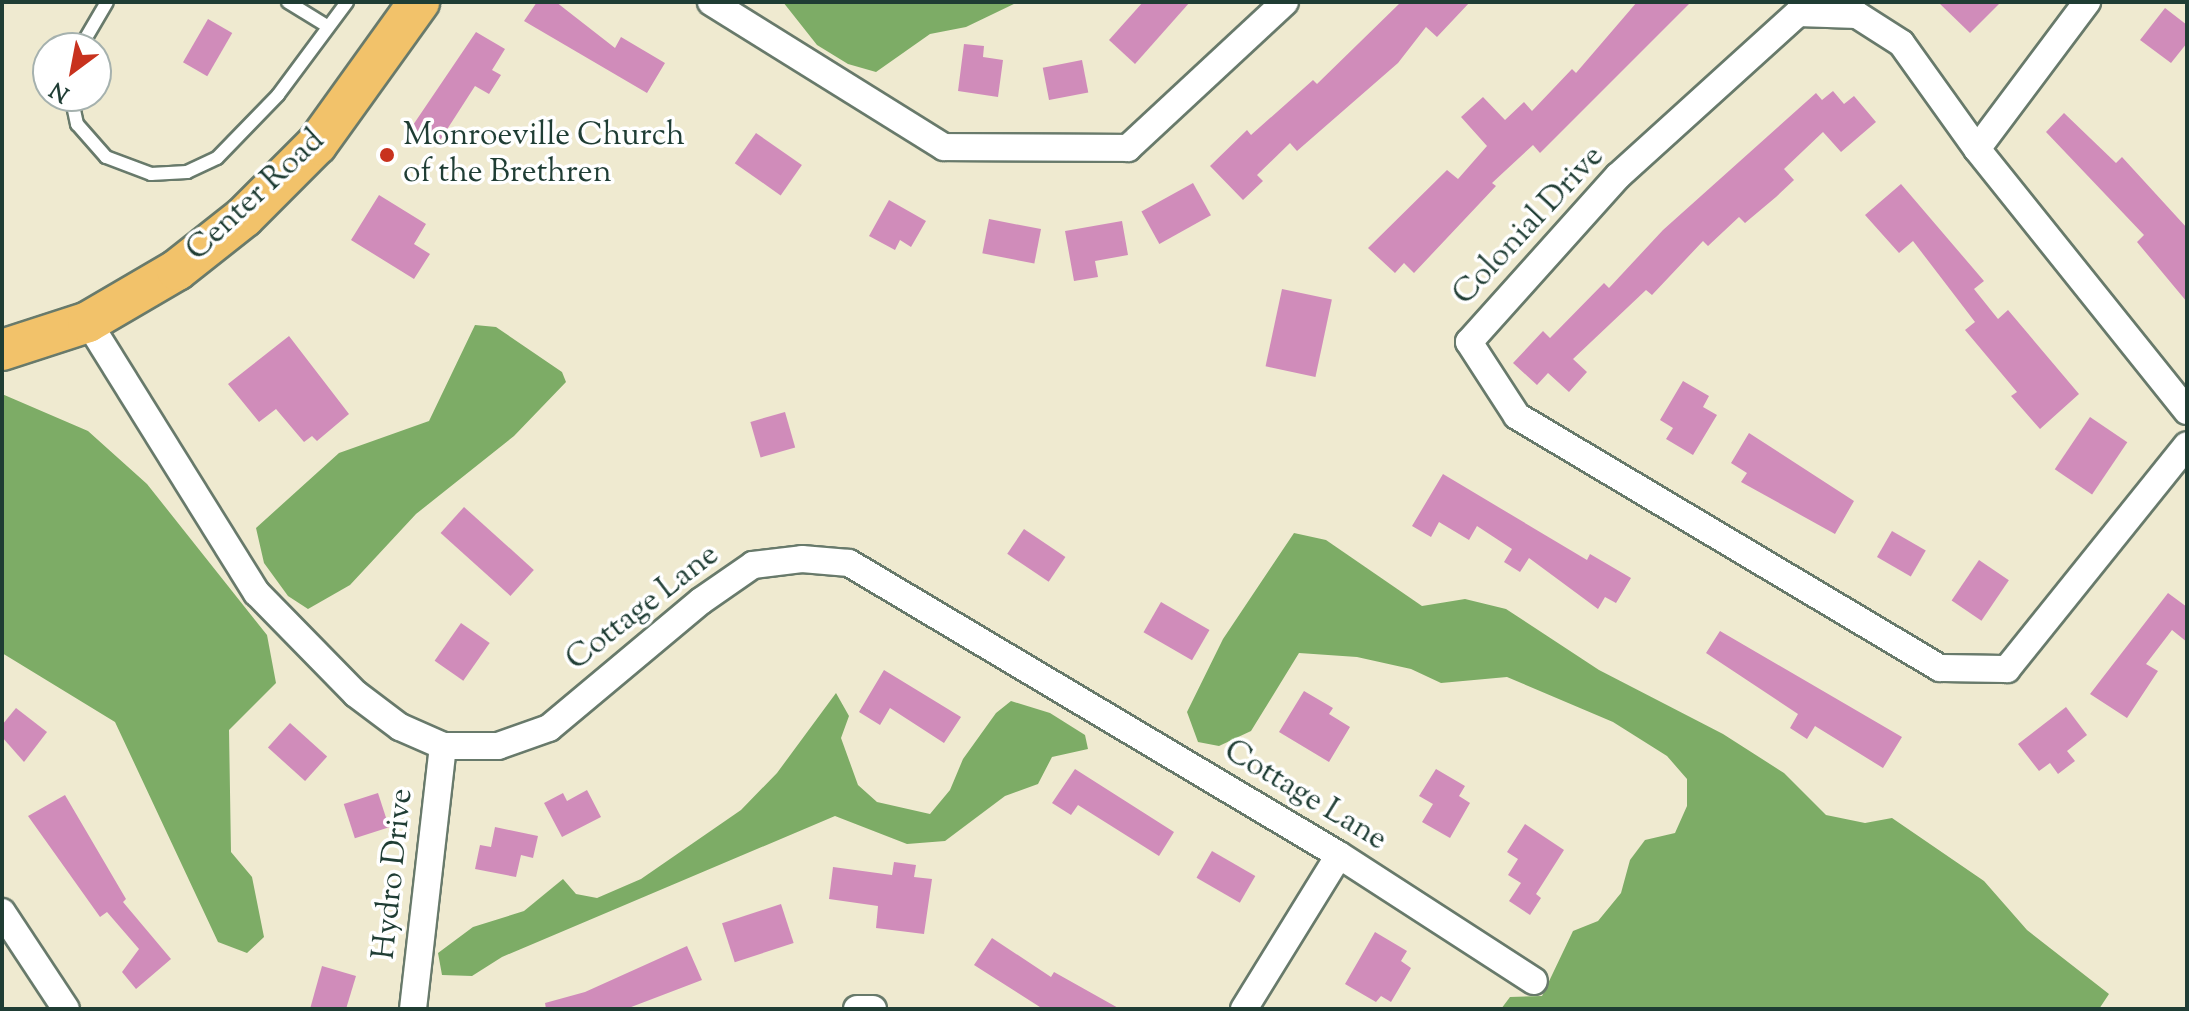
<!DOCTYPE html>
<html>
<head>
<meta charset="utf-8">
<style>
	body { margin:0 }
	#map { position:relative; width:2189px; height:1011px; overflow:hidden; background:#efead0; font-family:"Sorts Mill Goudy",serif }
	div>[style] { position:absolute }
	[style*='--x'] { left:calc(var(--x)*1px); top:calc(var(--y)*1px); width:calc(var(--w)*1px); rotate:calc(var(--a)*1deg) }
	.forest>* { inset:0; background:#7dac66 }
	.building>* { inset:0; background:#d08cba; transform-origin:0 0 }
	.roads { filter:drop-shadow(2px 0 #687a6b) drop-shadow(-2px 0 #687a6b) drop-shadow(0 2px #687a6b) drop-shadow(0 -2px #687a6b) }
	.service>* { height:12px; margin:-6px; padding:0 6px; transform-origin:6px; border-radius:6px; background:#fff }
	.minor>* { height:26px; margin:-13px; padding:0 13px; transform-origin:13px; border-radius:13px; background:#fff }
	.primary>* { height:40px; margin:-20px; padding:0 20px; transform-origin:20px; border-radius:20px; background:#f2c26a }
	.dots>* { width:22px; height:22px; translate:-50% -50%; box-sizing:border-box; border:4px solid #fff; border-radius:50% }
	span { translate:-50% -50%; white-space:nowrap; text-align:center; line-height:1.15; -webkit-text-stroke:7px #fff; paint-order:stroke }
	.poi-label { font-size:32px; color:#1f3d34 }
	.left { translate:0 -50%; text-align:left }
	.street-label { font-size:32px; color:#1f3d34 }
	.frame { position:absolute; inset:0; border:4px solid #1f3d34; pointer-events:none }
	.north { position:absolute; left:32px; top:32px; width:80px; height:80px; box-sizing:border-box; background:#fff; border:2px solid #a5b1ae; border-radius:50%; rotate:212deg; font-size:22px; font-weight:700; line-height:32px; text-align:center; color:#1f3d34 }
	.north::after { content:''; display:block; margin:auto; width:28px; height:36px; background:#c8321e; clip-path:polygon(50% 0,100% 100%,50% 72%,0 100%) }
</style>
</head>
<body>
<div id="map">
	<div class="forest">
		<i style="clip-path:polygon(783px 2px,843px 4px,1018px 2px,966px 27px,930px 34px,876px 72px,848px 64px,817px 45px)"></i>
		<i style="clip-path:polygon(475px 325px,496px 327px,562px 372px,566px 382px,514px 436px,416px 514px,350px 585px,308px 609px,288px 596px,264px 563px,256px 528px,339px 453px,429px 421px)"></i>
		<i style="clip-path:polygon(2px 394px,88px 431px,147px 484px,267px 635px,276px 683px,229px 730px,231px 852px,252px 877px,264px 937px,247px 953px,218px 942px,115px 722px,2px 653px)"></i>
		<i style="clip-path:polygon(1294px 533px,1326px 540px,1422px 606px,1465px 599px,1506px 609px,1599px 670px,1723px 734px,1784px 773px,1826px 815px,1865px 823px,1892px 818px,1984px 881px,2027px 930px,2109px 994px,2099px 1009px,1501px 1009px,1510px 997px,1542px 996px,1573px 931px,1598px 921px,1621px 893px,1630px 860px,1645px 840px,1675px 833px,1687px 806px,1687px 779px,1667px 756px,1613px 722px,1507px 677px,1441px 683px,1411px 669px,1357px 657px,1299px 653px,1251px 731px,1219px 746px,1198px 742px,1187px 712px,1223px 639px)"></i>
		<i style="clip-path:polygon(836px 693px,849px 716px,841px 738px,858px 785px,877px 802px,930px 814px,950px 790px,963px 759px,996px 713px,1011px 701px,1050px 713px,1085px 735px,1088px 749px,1052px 757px,1038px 784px,1005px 796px,945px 841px,907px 844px,835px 816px,502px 957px,472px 976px,442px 975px,438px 953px,473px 927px,524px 911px,563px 879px,576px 894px,597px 898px,641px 879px,741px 810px,777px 773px)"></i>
	</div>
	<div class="building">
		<i style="clip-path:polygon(537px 2px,556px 2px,615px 48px,621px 37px,665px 63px,647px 93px,524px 21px)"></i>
		<i style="clip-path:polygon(1143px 2px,1190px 2px,1135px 64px,1109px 40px)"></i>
		<i style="clip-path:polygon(1401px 2px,1470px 2px,1437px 37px,1426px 27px,1398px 63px,1297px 151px,1290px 143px,1257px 175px,1263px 181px,1243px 200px,1210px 166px,1247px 130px,1251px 135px,1313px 80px,1317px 84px)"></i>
		<i style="clip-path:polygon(1637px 2px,1691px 2px,1540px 153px,1533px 145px,1492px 183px,1496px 186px,1414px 273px,1404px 263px,1395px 273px,1368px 248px,1447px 170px,1458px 179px,1487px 146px,1461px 117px,1483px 97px,1505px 120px,1524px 102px,1532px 111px,1572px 69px,1576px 73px)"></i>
		<i style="clip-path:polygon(1938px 2px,2001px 2px,1970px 33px)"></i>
		<i style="clip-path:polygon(2165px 8px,2187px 25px,2187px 43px,2171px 63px,2140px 40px)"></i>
		<i style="left:208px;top:19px;width:28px;height:50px;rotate:30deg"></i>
		<i style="clip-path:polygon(476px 32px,505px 49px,492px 70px,501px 75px,489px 94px,475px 86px,437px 145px,411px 128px)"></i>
		<i style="clip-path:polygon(964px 44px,984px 46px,983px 57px,1003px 60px,998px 97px,958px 91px)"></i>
		<i style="left:1082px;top:60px;width:33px;height:40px;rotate:79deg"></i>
		<i style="clip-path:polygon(1833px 91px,1844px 104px,1854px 96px,1876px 122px,1841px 152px,1823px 132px,1784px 169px,1794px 180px,1776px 197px,1745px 223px,1739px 217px,1708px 246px,1703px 241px,1652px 295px,1646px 290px,1573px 359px,1587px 372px,1569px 392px,1548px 373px,1537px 385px,1513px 363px,1543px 331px,1550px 338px,1604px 283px,1609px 288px,1663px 230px,1816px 93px,1822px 100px)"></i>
		<i style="clip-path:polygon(2064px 113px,2116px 163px,2122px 157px,2187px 228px,2187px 302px,2137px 242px,2144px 235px,2046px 132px)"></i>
		<i style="left:756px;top:133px;width:56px;height:37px;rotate:35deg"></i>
		<i style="left:1193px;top:183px;width:37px;height:59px;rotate:61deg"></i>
		<i style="clip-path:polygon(1901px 184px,1984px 281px,1974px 289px,1998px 319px,2008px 310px,2079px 394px,2040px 429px,2011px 396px,2017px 392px,1965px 330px,1975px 322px,1913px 241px,1899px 253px,1865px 215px)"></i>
		<i style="clip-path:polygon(379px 195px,426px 224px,414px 244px,430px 254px,414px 279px,351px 240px)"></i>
		<i style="clip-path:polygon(889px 200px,926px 221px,911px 247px,900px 240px,895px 250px,869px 236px)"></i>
		<i style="left:989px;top:219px;width:53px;height:35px;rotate:11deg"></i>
		<i style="clip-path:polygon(1122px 221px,1128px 255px,1095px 261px,1098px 277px,1074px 281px,1065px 231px)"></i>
		<i style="left:1282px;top:289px;width:51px;height:79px;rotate:12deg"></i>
		<i style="clip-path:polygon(289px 336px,349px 414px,317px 441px,312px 436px,304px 442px,276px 409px,259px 422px,228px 384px)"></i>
		<i style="clip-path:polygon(1683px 381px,1709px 396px,1703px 407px,1717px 415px,1693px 455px,1666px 439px,1673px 428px,1660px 420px)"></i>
		<i style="left:785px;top:412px;width:37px;height:36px;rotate:74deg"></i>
		<i style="left:2090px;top:417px;width:45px;height:63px;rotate:34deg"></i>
		<i style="clip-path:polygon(1749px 433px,1854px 501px,1835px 534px,1741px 482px,1747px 473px,1731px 463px)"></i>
		<i style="clip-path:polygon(1443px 474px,1587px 560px,1590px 554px,1631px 578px,1616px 603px,1605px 597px,1598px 609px,1529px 558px,1520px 572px,1504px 562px,1512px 549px,1477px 526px,1469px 540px,1439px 522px,1431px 537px,1412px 526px)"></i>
		<i style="left:464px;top:507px;width:94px;height:35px;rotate:42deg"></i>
		<i style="left:1024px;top:529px;width:50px;height:30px;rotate:34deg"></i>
		<i style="left:1892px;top:531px;width:39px;height:30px;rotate:30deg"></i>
		<i style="left:1979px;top:560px;width:36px;height:49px;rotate:34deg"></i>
		<i style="clip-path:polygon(2168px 593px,2187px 607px,2187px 642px,2172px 630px,2146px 664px,2158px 671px,2127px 718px,2090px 694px)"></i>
		<i style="left:1161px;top:602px;width:56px;height:35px;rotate:30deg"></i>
		<i style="left:461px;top:623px;width:35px;height:46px;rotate:35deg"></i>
		<i style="clip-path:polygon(1720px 631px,1902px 737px,1883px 768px,1815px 726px,1807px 739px,1790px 728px,1798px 714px,1706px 653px)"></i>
		<i style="clip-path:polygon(884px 670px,961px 717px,944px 743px,890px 708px,880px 725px,859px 712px)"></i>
		<i style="clip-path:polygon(1304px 691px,1333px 708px,1329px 714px,1350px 727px,1329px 762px,1279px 732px)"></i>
		<i style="clip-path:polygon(2066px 707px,2087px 735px,2067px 751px,2075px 761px,2058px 774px,2050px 763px,2039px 771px,2018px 744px)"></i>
		<i style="clip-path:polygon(16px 708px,47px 732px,24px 762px,2px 737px,2px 725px)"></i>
		<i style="left:290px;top:723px;width:50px;height:33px;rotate:42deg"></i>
		<i style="clip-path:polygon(1075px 769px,1174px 832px,1159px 856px,1078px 805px,1071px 815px,1052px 803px)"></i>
		<i style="clip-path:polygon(1436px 769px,1465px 786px,1459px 796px,1470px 803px,1450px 838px,1422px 822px,1433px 804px,1419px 796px)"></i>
		<i style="clip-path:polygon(587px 790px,601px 817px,562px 837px,544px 803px,563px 793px,567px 801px)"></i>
		<i style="left:378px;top:793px;width:36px;height:36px;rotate:72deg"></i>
		<i style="clip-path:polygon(65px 795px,126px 899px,123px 902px,171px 959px,136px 989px,122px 972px,139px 949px,107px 912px,100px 917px,28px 816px)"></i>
		<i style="clip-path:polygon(1525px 824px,1564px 850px,1536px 894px,1541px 898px,1530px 915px,1509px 901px,1521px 883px,1508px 875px,1518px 859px,1507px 852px)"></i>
		<i style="clip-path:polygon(495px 827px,538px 836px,533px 858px,521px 855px,516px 877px,475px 869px,480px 845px,491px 847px)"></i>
		<i style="left:1212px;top:851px;width:50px;height:31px;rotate:30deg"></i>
		<i style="clip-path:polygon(894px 862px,916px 865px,914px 877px,932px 879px,924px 934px,876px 928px,878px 906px,829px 899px,833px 867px,892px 875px)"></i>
		<i style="left:781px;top:904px;width:41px;height:62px;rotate:72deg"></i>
		<i style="clip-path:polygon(1375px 932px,1407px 951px,1401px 961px,1411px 968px,1391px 1002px,1381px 996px,1376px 1002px,1345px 984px)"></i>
		<i style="clip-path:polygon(992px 938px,1051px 977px,1054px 972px,1120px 1009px,1043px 1009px,974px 965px)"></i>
		<i style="clip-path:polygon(687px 946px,702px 980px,626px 1009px,546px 1009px,545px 1003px,585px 992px)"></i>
		<i style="clip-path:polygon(322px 966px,356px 976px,346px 1009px,310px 1009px)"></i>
	</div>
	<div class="roads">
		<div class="service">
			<i style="--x:288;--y:2;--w:46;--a:31.6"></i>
			<i style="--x:80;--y:48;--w:53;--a:-59.6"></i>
			<i style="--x:71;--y:96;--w:29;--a:78"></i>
			<i style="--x:77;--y:124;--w:44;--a:48.7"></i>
			<i style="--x:106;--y:157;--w:48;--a:20.7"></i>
			<i style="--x:151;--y:174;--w:36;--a:-3"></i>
			<i style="--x:187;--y:172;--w:33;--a:-25"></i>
			<i style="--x:217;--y:158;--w:88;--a:-45.9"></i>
			<i style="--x:278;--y:95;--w:116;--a:-53.4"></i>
		</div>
		<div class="minor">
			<i style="--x:711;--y:2;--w:274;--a:31.9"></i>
			<i style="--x:944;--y:147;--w:184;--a:0.3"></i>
			<i style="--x:1128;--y:148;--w:214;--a:-42.9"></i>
			<i style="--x:1977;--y:149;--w:184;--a:-53.2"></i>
			<i style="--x:88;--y:322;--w:319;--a:58.1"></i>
			<i style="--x:257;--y:593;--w:141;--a:45.6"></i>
			<i style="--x:356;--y:694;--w:55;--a:36.9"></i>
			<i style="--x:400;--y:727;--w:47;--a:23.8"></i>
			<i style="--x:443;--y:746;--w:55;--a:0"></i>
			<i style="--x:498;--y:746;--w:54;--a:-19.4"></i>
			<i style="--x:549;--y:728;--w:198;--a:-39.9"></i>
			<i style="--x:701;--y:601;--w:63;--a:-34.7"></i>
			<i style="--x:753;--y:565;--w:49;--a:-7"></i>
			<i style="--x:802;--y:559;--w:47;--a:4.9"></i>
			<i style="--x:849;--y:563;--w:570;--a:30.79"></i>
			<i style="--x:1339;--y:855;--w:232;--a:32.9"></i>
			<i style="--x:2187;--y:411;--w:336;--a:-128.7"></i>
			<i style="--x:1977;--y:149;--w:130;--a:-125.6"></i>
			<i style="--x:1901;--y:43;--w:52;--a:-147.5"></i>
			<i style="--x:1857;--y:15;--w:59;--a:-178.1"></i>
			<i style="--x:1798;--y:13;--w:243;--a:137.8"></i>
			<i style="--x:1618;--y:176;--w:223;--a:131.9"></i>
			<i style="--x:1469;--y:342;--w:88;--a:57"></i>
			<i style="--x:1517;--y:416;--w:492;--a:30.8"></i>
			<i style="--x:1940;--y:668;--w:67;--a:0.9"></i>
			<i style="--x:2007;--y:669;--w:287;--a:-51.2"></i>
			<i style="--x:2;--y:912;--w:116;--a:56.6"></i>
			<i style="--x:413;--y:1009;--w:265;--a:-83.5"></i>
			<i style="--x:857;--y:1009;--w:16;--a:0"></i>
			<i style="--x:1244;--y:1009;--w:181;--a:-58.3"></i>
		</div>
		<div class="primary">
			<i style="--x:2;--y:350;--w:90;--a:-18"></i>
			<i style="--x:88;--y:322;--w:103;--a:-30.3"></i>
			<i style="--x:177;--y:270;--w:85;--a:-38.3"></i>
			<i style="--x:244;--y:217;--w:103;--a:-45"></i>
			<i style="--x:317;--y:144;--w:175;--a:-54.3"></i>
		</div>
	</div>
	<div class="dots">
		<i style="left:387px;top:155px;background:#c8321e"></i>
	</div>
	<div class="poi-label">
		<span class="left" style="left:403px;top:155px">Monroeville Church<br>of the Brethren</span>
	</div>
	<div class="street-label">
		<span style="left:256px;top:196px;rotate:-43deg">Center Road</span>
		<span style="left:1529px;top:226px;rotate:-47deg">Colonial Drive</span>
		<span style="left:643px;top:608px;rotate:-38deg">Cottage Lane</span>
		<span style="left:1305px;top:796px;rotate:31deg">Cottage Lane</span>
		<span style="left:394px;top:874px;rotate:-84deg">Hydro Drive</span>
	</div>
	<div class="frame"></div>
	<div class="north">N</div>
</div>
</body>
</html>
